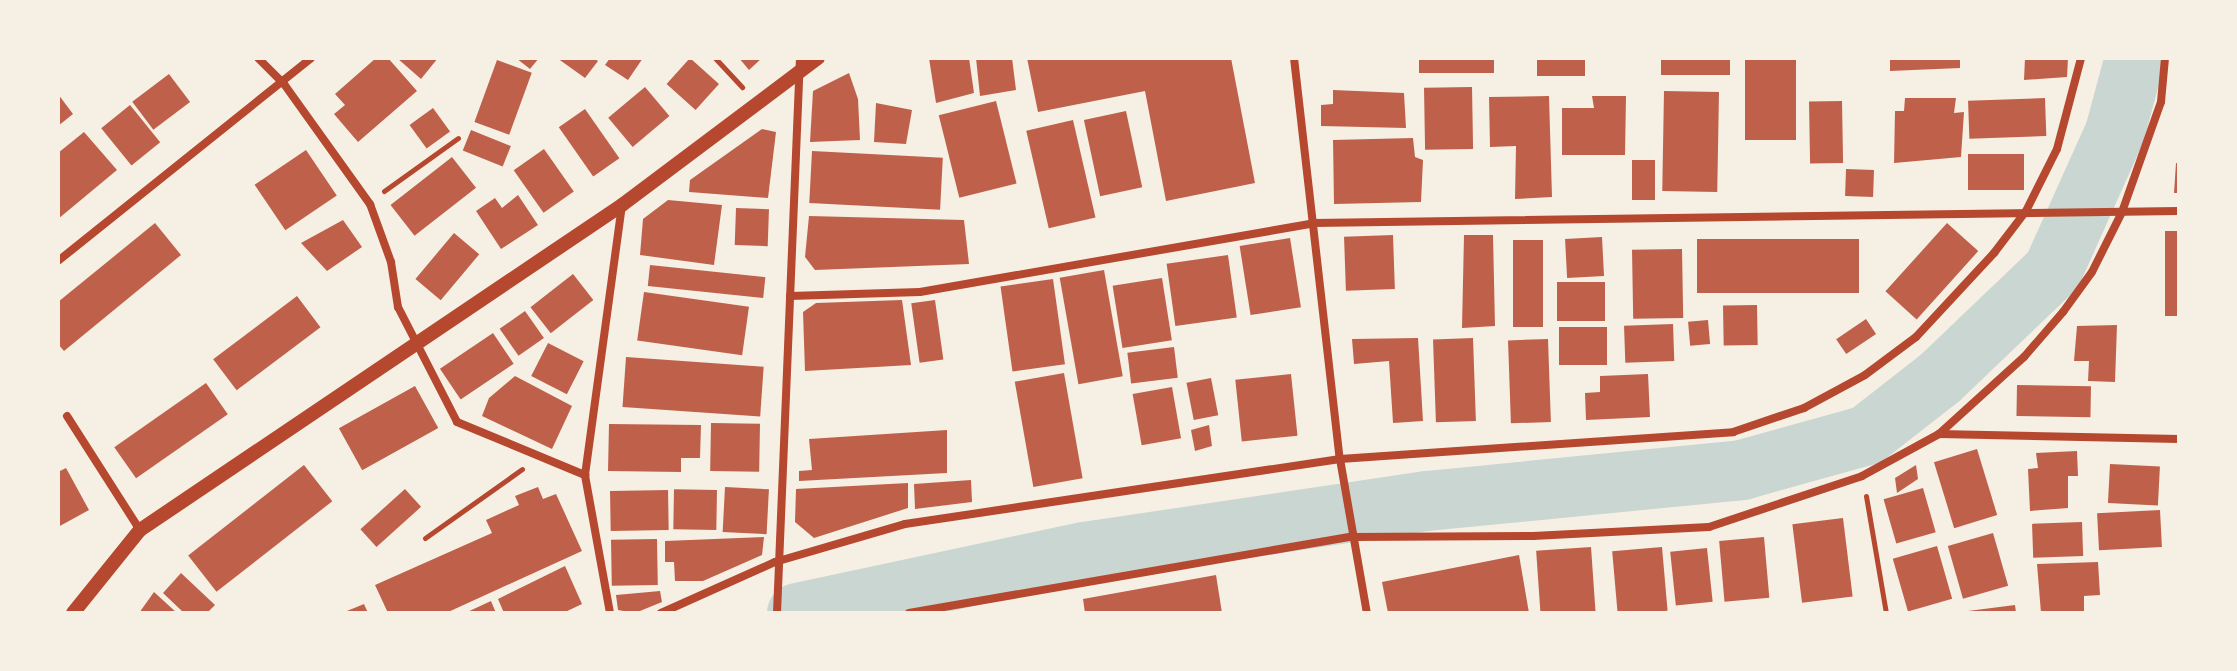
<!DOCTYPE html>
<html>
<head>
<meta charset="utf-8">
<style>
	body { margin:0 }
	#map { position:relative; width:2237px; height:671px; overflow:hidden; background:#f6efe4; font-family:"Work Sans",sans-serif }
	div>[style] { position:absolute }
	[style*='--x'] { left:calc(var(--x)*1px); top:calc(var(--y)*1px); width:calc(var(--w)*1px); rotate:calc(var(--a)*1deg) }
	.river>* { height:60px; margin:-30px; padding:0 30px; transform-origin:30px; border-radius:30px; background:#c9d6d2 }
	.building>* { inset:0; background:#bf614a; transform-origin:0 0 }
	.path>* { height:5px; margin:-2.5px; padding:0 2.5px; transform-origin:2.5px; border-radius:2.5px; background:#b5482f }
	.minor>* { height:8px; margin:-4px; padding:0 4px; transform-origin:4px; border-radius:4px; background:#b5482f }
	.tertiary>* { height:14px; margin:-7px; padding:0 7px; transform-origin:7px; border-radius:7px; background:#b5482f }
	span { translate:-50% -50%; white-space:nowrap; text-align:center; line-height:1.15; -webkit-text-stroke:6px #f6efe4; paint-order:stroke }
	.frame { position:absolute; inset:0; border:60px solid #f6efe4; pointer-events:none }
</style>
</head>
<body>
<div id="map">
	<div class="river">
		<i style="--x:797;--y:613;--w:294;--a:-12"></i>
		<i style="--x:1085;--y:552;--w:346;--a:-8.5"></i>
		<i style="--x:1427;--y:501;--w:317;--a:-5.6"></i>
		<i style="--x:1742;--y:470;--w:130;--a:-15.6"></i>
		<i style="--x:1867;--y:435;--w:93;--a:-38"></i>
		<i style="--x:1940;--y:378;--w:156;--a:-43.7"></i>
		<i style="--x:2053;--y:270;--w:151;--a:-65.8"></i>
		<i style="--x:2115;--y:132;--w:77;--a:-74.9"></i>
	</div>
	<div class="building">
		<i style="clip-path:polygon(376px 58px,388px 58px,417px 91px,358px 142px,334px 114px,345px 105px,335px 94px)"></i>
		<i style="clip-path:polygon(397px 58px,438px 58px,421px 79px)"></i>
		<i style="clip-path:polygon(516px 58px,539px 58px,530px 69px)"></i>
		<i style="clip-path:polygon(557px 58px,594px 58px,598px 61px,585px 78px)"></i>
		<i style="clip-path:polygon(610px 58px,643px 58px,628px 80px,605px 65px)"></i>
		<i style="left:690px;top:58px;width:39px;height:35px;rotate:42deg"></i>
		<i style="clip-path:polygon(739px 58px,762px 58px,749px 70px)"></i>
		<i style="clip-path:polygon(929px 58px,969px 58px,974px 93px,936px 103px)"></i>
		<i style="clip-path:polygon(976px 58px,1012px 58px,1016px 90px,980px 96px)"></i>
		<i style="clip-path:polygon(1027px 58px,1231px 58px,1255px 183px,1166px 201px,1145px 91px,1038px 112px)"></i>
		<i style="left:1419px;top:58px;width:75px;height:15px"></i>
		<i style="left:1537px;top:58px;width:48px;height:18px"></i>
		<i style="left:1661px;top:58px;width:69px;height:17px"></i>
		<i style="left:1745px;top:58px;width:51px;height:82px"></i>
		<i style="clip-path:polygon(1890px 58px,1960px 58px,1960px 68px,1890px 71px)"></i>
		<i style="clip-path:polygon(2025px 58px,2068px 58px,2067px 77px,2024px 80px)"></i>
		<i style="left:497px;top:60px;width:37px;height:66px;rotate:20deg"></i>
		<i style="clip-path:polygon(849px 73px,858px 99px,860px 140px,810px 142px,813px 91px)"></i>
		<i style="left:169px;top:74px;width:35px;height:46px;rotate:53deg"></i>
		<i style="left:645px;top:87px;width:38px;height:48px;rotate:50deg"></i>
		<i style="left:1472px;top:87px;width:62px;height:48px;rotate:89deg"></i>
		<i style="clip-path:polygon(1333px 90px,1404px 93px,1406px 128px,1321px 126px,1321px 105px,1333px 104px)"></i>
		<i style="left:1664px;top:91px;width:55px;height:100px;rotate:1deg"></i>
		<i style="clip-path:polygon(58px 94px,73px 114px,58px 126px)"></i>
		<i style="clip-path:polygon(1549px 96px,1552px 197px,1515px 199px,1516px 146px,1490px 147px,1489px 97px)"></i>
		<i style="clip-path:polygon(1592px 96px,1626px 96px,1625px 155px,1562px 155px,1562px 108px,1594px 108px)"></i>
		<i style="clip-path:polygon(1905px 98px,1956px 98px,1954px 113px,1964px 112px,1961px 157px,1894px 163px,1895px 111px,1904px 111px)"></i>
		<i style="left:2045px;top:98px;width:38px;height:77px;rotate:88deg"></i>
		<i style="left:996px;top:101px;width:85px;height:59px;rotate:76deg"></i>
		<i style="left:1842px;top:101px;width:62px;height:33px;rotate:89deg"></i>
		<i style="clip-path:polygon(876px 103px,912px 110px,906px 144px,874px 142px)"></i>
		<i style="left:130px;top:105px;width:48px;height:37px;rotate:51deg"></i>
		<i style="left:433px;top:108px;width:29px;height:29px;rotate:54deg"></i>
		<i style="left:585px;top:109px;width:60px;height:32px;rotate:55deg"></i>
		<i style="left:1126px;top:111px;width:78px;height:43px;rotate:78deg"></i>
		<i style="left:1073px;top:120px;width:100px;height:48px;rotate:77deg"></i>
		<i style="clip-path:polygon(762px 129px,776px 132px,768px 198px,689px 192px,690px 180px)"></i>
		<i style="left:471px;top:130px;width:43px;height:22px;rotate:22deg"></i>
		<i style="clip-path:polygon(84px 132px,117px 170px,58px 219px,58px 153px)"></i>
		<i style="clip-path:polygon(1413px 138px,1415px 157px,1423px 160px,1421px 202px,1334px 204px,1333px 140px)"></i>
		<i style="left:544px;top:149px;width:52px;height:37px;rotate:55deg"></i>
		<i style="left:306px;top:150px;width:55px;height:62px;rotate:56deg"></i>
		<i style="left:812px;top:151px;width:131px;height:52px;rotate:3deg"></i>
		<i style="left:1968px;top:154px;width:56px;height:36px"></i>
		<i style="left:452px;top:157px;width:39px;height:78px;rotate:52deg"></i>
		<i style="left:1655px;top:160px;width:40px;height:23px;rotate:90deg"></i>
		<i style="clip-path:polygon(2176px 163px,2179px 163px,2179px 193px,2174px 193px)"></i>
		<i style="left:1874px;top:170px;width:27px;height:28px;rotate:92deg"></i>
		<i style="clip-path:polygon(518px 195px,538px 225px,501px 249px,476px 211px,495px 198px,502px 208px)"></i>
		<i style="clip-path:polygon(668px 200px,722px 205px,714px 265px,640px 255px,643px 219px)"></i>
		<i style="left:736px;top:208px;width:33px;height:37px;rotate:2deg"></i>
		<i style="clip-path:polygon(809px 216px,964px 220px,969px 264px,815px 270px,805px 257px)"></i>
		<i style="clip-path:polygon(343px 220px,362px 247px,327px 271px,301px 243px)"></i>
		<i style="clip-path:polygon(155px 223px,181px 255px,64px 351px,58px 344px,58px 302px)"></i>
		<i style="left:1947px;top:223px;width:42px;height:92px;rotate:42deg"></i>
		<i style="left:2165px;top:231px;width:14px;height:85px"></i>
		<i style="left:454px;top:233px;width:33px;height:60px;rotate:40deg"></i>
		<i style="left:1393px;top:235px;width:54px;height:49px;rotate:88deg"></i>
		<i style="clip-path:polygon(1464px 235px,1493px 235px,1495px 326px,1462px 328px)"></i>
		<i style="left:1602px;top:237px;width:39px;height:37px;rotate:87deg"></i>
		<i style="left:1290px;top:238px;width:70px;height:51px;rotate:81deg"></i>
		<i style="left:1859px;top:239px;width:54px;height:162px;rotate:90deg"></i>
		<i style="left:1513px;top:240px;width:30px;height:87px"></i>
		<i style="left:1682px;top:249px;width:69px;height:50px;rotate:89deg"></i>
		<i style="left:1228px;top:255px;width:63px;height:62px;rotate:82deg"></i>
		<i style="left:650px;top:265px;width:116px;height:21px;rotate:6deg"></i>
		<i style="left:1104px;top:270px;width:108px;height:45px;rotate:80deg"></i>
		<i style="left:573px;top:274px;width:33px;height:54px;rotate:52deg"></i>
		<i style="left:1162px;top:278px;width:63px;height:50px;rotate:81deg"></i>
		<i style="left:1053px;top:279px;width:86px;height:53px;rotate:82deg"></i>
		<i style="left:1605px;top:282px;width:39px;height:48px;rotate:90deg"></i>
		<i style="left:644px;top:292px;width:106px;height:49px;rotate:8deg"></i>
		<i style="left:297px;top:296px;width:39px;height:105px;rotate:53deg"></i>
		<i style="clip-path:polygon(902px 300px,911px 365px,805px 371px,803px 312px,816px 303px)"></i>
		<i style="left:935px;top:300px;width:60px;height:24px;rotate:82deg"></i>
		<i style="left:1757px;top:305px;width:40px;height:34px;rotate:89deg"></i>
		<i style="left:525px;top:311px;width:33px;height:31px;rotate:55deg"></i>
		<i style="left:1866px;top:319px;width:18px;height:36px;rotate:56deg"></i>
		<i style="left:1708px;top:320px;width:24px;height:20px;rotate:85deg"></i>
		<i style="left:1673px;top:324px;width:37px;height:49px;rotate:88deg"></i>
		<i style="clip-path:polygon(2117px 325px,2115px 382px,2088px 381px,2089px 361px,2074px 361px,2077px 326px)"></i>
		<i style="left:1607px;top:327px;width:38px;height:48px;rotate:90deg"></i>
		<i style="left:493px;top:333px;width:37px;height:64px;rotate:56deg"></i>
		<i style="clip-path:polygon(1418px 338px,1423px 421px,1393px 423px,1389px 361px,1354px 364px,1352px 339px)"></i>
		<i style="left:1473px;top:338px;width:83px;height:40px;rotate:88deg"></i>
		<i style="left:1548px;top:339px;width:83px;height:40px;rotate:88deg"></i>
		<i style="left:548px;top:343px;width:40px;height:37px;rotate:27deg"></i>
		<i style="left:1174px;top:347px;width:31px;height:47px;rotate:83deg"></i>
		<i style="left:626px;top:357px;width:138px;height:50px;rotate:4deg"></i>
		<i style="left:1064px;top:373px;width:107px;height:50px;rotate:80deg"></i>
		<i style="left:1291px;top:374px;width:62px;height:56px;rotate:84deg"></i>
		<i style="clip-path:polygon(1648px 374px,1650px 417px,1586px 420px,1585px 393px,1600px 392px,1600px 376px)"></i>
		<i style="clip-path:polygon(515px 376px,572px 406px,552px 449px,482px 416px,489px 398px)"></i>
		<i style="left:1211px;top:378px;width:38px;height:25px;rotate:79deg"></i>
		<i style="left:206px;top:383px;width:38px;height:112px;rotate:55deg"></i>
		<i style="left:2017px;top:385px;width:74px;height:31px;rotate:1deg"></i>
		<i style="left:415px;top:386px;width:48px;height:87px;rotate:61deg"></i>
		<i style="left:1172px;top:387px;width:52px;height:40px;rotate:80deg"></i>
		<i style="left:711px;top:423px;width:49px;height:48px;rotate:1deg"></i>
		<i style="clip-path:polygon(609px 424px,701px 425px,700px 458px,681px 458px,681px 472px,608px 471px)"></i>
		<i style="clip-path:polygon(1209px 425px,1212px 446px,1195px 451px,1191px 430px)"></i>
		<i style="clip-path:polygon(947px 430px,947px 473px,799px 481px,799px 471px,812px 470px,809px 439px)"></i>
		<i style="left:1977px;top:449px;width:69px;height:45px;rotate:73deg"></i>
		<i style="clip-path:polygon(2077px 451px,2078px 476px,2068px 476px,2068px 508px,2030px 511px,2028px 469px,2038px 468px,2036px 453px)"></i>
		<i style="left:2110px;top:464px;width:50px;height:39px;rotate:3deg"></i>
		<i style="left:304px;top:465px;width:46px;height:147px;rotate:52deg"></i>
		<i style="clip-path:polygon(1916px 465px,1918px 479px,1897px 493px,1895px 478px)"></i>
		<i style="clip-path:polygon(66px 468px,89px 510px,58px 527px,58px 472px)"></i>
		<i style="clip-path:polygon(971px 480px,972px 502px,915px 509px,914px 484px)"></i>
		<i style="clip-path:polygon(908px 483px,908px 508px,814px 538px,795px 522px,796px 489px)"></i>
		<i style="clip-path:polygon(538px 487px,543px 499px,556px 494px,582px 551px,446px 613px,388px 613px,375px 585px,492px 533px,486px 520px,519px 505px,515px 496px)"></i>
		<i style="left:725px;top:487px;width:44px;height:45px;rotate:3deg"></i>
		<i style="left:1923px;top:488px;width:46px;height:41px;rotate:74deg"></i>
		<i style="left:405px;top:489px;width:24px;height:60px;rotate:48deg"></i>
		<i style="left:668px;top:490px;width:40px;height:58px;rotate:89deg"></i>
		<i style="left:717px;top:490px;width:40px;height:43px;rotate:91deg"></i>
		<i style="left:2160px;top:510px;width:37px;height:63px;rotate:87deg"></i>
		<i style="left:1843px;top:518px;width:79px;height:51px;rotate:83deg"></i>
		<i style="left:2082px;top:522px;width:34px;height:50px;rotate:88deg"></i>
		<i style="left:1993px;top:533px;width:55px;height:47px;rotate:74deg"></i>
		<i style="clip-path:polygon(764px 537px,762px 555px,703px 581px,675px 581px,674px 562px,665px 562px,665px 541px)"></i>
		<i style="left:1764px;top:537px;width:61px;height:45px;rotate:85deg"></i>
		<i style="left:657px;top:539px;width:46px;height:46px;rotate:89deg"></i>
		<i style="left:1937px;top:546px;width:55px;height:46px;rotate:74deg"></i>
		<i style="left:1591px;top:547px;width:66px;height:55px;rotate:86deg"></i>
		<i style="left:1662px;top:547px;width:64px;height:50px;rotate:85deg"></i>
		<i style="left:1707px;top:548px;width:54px;height:37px;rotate:84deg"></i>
		<i style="clip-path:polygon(1519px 555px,1529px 613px,1388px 613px,1382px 582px)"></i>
		<i style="clip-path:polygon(2098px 562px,2100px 595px,2084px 596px,2084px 613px,2041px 613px,2037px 564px)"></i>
		<i style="clip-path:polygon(565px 566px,582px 604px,563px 613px,504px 613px,498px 599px)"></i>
		<i style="clip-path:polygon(181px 573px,215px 605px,207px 613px,184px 613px,163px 593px)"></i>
		<i style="clip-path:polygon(1216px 575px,1222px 613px,1085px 613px,1083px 599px)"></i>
		<i style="clip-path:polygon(660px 591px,662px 602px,635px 613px,618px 610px,616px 595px)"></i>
		<i style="clip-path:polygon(154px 592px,177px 613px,139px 613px)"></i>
		<i style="clip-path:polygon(491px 601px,496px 613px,465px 613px)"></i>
		<i style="clip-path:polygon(364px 604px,368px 613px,342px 613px)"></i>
		<i style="clip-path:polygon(2015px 605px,2016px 613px,1969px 613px,1968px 611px)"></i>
	</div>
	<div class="path">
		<i style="--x:715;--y:58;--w:40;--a:47"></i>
		<i style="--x:384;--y:191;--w:91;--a:-35.6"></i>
		<i style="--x:1866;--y:496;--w:119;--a:80.3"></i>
		<i style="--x:425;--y:538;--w:119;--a:-35.4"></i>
	</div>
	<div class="minor">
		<i style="--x:258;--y:58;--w:37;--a:45"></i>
		<i style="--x:284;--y:84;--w:148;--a:54.4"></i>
		<i style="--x:370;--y:204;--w:62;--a:70.1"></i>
		<i style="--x:391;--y:262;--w:46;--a:81.2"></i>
		<i style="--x:398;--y:307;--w:129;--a:62.8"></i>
		<i style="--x:457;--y:422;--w:139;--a:22.5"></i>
		<i style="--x:1294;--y:58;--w:404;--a:83.5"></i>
		<i style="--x:1340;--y:459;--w:156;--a:80.1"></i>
		<i style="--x:58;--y:261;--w:324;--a:-38.7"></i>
		<i style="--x:790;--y:296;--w:130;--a:-1.8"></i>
		<i style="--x:920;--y:292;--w:400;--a:-9.9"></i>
		<i style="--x:1314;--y:223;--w:865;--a:-0.79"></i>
		<i style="--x:67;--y:416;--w:135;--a:57.4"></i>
		<i style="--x:1939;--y:434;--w:240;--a:1.2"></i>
		<i style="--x:610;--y:613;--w:140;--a:-100.3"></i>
		<i style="--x:585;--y:475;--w:272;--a:-82.2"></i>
		<i style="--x:661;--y:613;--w:125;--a:-24.1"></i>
		<i style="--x:775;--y:562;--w:135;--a:-16.3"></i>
		<i style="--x:905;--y:524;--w:440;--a:-8.5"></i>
		<i style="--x:1340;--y:459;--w:394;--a:-3.9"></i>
		<i style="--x:1733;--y:432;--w:75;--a:-18.7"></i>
		<i style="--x:1804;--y:408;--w:69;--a:-28.4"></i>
		<i style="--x:1865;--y:375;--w:64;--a:-36.7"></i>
		<i style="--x:1916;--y:337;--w:115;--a:-47.1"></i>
		<i style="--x:1994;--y:253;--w:53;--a:-52.7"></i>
		<i style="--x:2026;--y:211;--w:69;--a:-63.4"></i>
		<i style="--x:2057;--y:149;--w:94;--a:-75.2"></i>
		<i style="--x:777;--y:613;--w:555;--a:-87.63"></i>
		<i style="--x:909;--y:613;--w:448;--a:-9.8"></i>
		<i style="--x:1351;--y:537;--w:182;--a:-0.3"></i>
		<i style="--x:1533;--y:536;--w:176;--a:-2.9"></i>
		<i style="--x:1709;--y:527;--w:161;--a:-18.4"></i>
		<i style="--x:1862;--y:476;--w:88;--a:-28.6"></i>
		<i style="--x:1939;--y:434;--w:115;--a:-42.2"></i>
		<i style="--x:2024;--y:357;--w:60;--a:-49.1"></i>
		<i style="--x:2063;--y:312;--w:49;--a:-54.1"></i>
		<i style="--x:2092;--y:272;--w:67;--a:-63.4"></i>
		<i style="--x:2122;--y:212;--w:117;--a:-70.5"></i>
		<i style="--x:2161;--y:102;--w:44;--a:-84.8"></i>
	</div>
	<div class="tertiary">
		<i style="--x:73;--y:613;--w:107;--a:-51.1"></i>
		<i style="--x:140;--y:530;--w:581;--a:-33.99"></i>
		<i style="--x:622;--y:205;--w:245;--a:-36.9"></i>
	</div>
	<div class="frame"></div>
</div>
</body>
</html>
